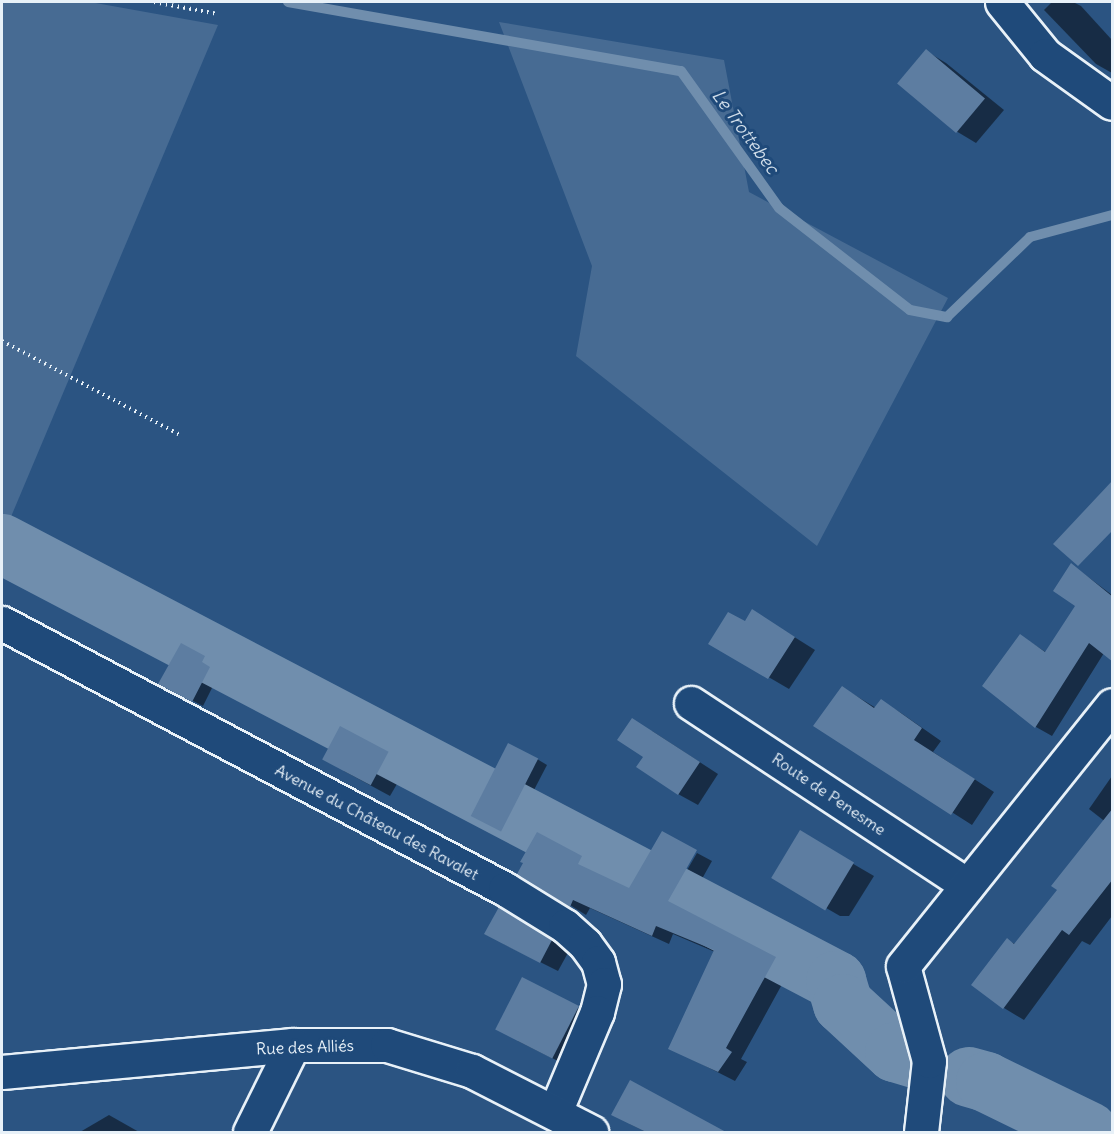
<!DOCTYPE html>
<html>
<head>
<meta charset="utf-8">
<style>
	body { margin:0 }
	#map { position:relative; width:1114px; height:1134px; overflow:hidden; background:#2b5482; font-family:Delius,sans-serif }
	div>[style] { position:absolute }
	[style*='--x'] { left:calc(var(--x)*1px); top:calc(var(--y)*1px); width:calc(var(--w)*1px); rotate:calc(var(--a)*1deg) }
	.green>* { inset:0; background:#476b93 }
	.shadow>* { inset:0; background:#0007 }
	.stream>* { height:10px; margin:-5px; padding:0 5px; transform-origin:5px; border-radius:5px; background:#708ead }
	.river>* { height:60px; margin:-30px; padding:0 30px; transform-origin:30px; border-radius:30px; background:#708ead }
	.building>* { inset:0; background:#5d7da1; transform-origin:0 0 }
	.path>* { height:4px; margin-top:-2px; transform-origin:0; background:repeating-linear-gradient(90deg,#e8f1f8 0 1.5px,transparent 0 6px) }
	.roads { filter:drop-shadow(2px 0 #e8f1f8) drop-shadow(-2px 0 #e8f1f8) drop-shadow(0 2px #e8f1f8) drop-shadow(0 -2px #e8f1f8) }
	.minor>* { height:33px; margin:-16.5px; padding:0 16.5px; transform-origin:16.5px; border-radius:16.5px; background:#1f4a7a }
	span { translate:-50% -50%; white-space:nowrap; text-align:center; line-height:1.15; -webkit-text-stroke:6px #1f4a7a; paint-order:stroke }
	.street-label { font-size:16px; color:#e8f1f8 }
	.water-label { font-size:18px; color:#d0dde9; font-style:italic }
	.frame { position:absolute; inset:0; border:3px solid #e8f1f8; pointer-events:none }
</style>
</head>
<body>
<div id="map">
	<div class="green">
		<i style="clip-path:polygon(2px 2px,90px 2px,218px 25px,5px 531px,2px 530px)"></i>
		<i style="clip-path:polygon(499px 22px,724px 60px,749px 192px,948px 298px,817px 546px,576px 356px,592px 266px)"></i>
	</div>
	<div class="shadow">
		<i style="clip-path:polygon(1052px 2px,1073px 2px,1081px 6px,1112px 40px,1112px 73px,1096px 64px,1044px 10px)"></i>
		<i style="clip-path:polygon(926px 51px,946px 63px,1004px 110px,976px 143px,956px 131px)"></i>
		<i style="clip-path:polygon(1072px 565px,1112px 595px,1112px 660px,1104px 653px,1052px 736px,1036px 727px,984px 685px,1021px 636px,1047px 653px,1077px 606px)"></i>
		<i style="clip-path:polygon(745px 623px,772px 623px,815px 650px,789px 689px,710px 643px)"></i>
		<i style="clip-path:polygon(182px 645px,214px 663px,211px 669px,219px 674px,203px 706px,170px 689px)"></i>
		<i style="clip-path:polygon(843px 688px,876px 708px,881px 701px,901px 713px,941px 741px,933px 752px,994px 792px,972px 825px,815px 725px)"></i>
		<i style="clip-path:polygon(341px 728px,408px 765px,390px 796px,344px 771px)"></i>
		<i style="clip-path:polygon(652px 731px,718px 774px,698px 805px,678px 794px,645px 756px)"></i>
		<i style="clip-path:polygon(537px 759px,547px 765px,510px 836px,473px 815px)"></i>
		<i style="clip-path:polygon(1112px 776px,1112px 827px,1089px 809px)"></i>
		<i style="clip-path:polygon(800px 833px,874px 876px,849px 916px,840px 916px,774px 878px)"></i>
		<i style="clip-path:polygon(538px 834px,598px 867px,595px 873px,665px 908px,697px 853px,712px 861px,684px 911px,791px 968px,741px 1059px,747px 1062px,735px 1081px,670px 1048px,715px 952px,673px 934px,669px 944px,590px 908px,586px 915px,570px 905px)"></i>
		<i style="clip-path:polygon(1112px 878px,1112px 916px,1090px 945px,1082px 941px,1024px 1020px,1004px 1008px,1007px 940px,1015px 944px)"></i>
		<i style="clip-path:polygon(517px 919px,569px 951px,558px 971px,504px 944px)"></i>
		<i style="clip-path:polygon(522px 979px,599px 1019px,574px 1069px,518px 1041px)"></i>
		<i style="clip-path:polygon(631px 1082px,723px 1132px,646px 1132px,630px 1124px)"></i>
		<i style="clip-path:polygon(109px 1115px,139px 1132px,80px 1132px)"></i>
	</div>
	<div class="stream">
		<i style="--x:288;--y:2;--w:399;--a:10"></i>
		<i style="--x:681;--y:71;--w:168;--a:54.4"></i>
		<i style="--x:779;--y:208;--w:166;--a:37.9"></i>
		<i style="--x:910;--y:310;--w:38;--a:11"></i>
		<i style="--x:947;--y:317;--w:115;--a:-43.9"></i>
		<i style="--x:1030;--y:237;--w:85;--a:-15"></i>
	</div>
	<div class="river">
		<i style="--x:2;--y:544;--w:942;--a:27.65"></i>
		<i style="--x:836;--y:981;--w:24;--a:73"></i>
		<i style="--x:843;--y:1004;--w:71;--a:42.7"></i>
		<i style="--x:895;--y:1052;--w:21;--a:17"></i>
		<i style="--x:969;--y:1077;--w:18;--a:16"></i>
		<i style="--x:986;--y:1082;--w:114;--a:25.9"></i>
	</div>
	<div class="building">
		<i style="left:926px;top:49px;width:77px;height:45px;rotate:40deg"></i>
		<i style="clip-path:polygon(1113px 480px,1113px 530px,1078px 566px,1053px 544px)"></i>
		<i style="clip-path:polygon(1071px 563px,1113px 597px,1113px 662px,1089px 643px,1035px 728px,982px 686px,1020px 634px,1045px 652px,1075px 606px,1053px 591px)"></i>
		<i style="clip-path:polygon(752px 609px,795px 637px,768px 679px,708px 644px,728px 612px,745px 621px)"></i>
		<i style="clip-path:polygon(181px 643px,205px 656px,202px 662px,210px 667px,192px 702px,158px 684px)"></i>
		<i style="clip-path:polygon(842px 686px,874px 708px,881px 699px,922px 728px,914px 740px,975px 779px,951px 815px,813px 726px)"></i>
		<i style="clip-path:polygon(632px 718px,700px 762px,678px 795px,636px 767px,643px 757px,617px 740px)"></i>
		<i style="left:340px;top:726px;width:55px;height:38px;rotate:28deg"></i>
		<i style="left:508px;top:743px;width:34px;height:82px;rotate:27deg"></i>
		<i style="clip-path:polygon(1113px 808px,1113px 879px,1069px 935px,1062px 930px,1003px 1009px,971px 985px,1007px 938px,1014px 944px,1057px 890px,1051px 886px)"></i>
		<i style="left:800px;top:830px;width:63px;height:56px;rotate:31deg"></i>
		<i style="clip-path:polygon(662px 831px,697px 850px,668px 901px,776px 957px,726px 1048px,732px 1052px,718px 1072px,668px 1049px,714px 950px,656px 926px,652px 936px,573px 900px,570px 907px,517px 874px,523px 863px,520px 862px,537px 832px,582px 856px,578px 864px,629px 888px)"></i>
		<i style="clip-path:polygon(499px 907px,552px 940px,540px 963px,484px 934px)"></i>
		<i style="left:522px;top:977px;width:64px;height:59px;rotate:27deg"></i>
		<i style="clip-path:polygon(630px 1080px,726px 1132px,646px 1132px,611px 1115px)"></i>
	</div>
	<div class="path">
		<i style="--x:154;--y:2;--w:65;--a:10.6"></i>
		<i style="--x:2;--y:341;--w:201;--a:27.8"></i>
	</div>
	<div class="roads">
		<div class="minor">
			<i style="--x:1002;--y:2;--w:68;--a:50.9"></i>
			<i style="--x:1045;--y:55;--w:82;--a:35.6"></i>
			<i style="--x:2;--y:623;--w:569;--a:27.87"></i>
			<i style="--x:505;--y:889;--w:70;--a:31.7"></i>
			<i style="--x:565;--y:926;--w:27;--a:42"></i>
			<i style="--x:585;--y:944;--w:22;--a:54"></i>
			<i style="--x:598;--y:962;--w:23;--a:75"></i>
			<i style="--x:604;--y:984;--w:29;--a:104"></i>
			<i style="--x:597;--y:1012;--w:108;--a:112.8"></i>
			<i style="--x:691;--y:703;--w:331;--a:33.4"></i>
			<i style="--x:2;--y:1072;--w:292;--a:-5.3"></i>
			<i style="--x:293;--y:1045;--w:94;--a:0"></i>
			<i style="--x:387;--y:1045;--w:89;--a:17"></i>
			<i style="--x:472;--y:1071;--w:134;--a:27.1"></i>
			<i style="--x:250;--y:1132;--w:97;--a:-63.7"></i>
			<i style="--x:921;--y:1132;--w:71;--a:-83.6"></i>
			<i style="--x:929;--y:1061;--w:98;--a:-105.3"></i>
			<i style="--x:903;--y:966;--w:334;--a:-51.3"></i>
		</div>
	</div>
	<div class="street-label">
		<span style="left:829px;top:794px;rotate:34deg">Route de Penesme</span>
		<span style="left:377px;top:822px;rotate:28deg">Avenue du Château des Ravalet</span>
		<span style="left:305px;top:1047px;rotate:-2deg">Rue des Alliés</span>
	</div>
	<div class="water-label">
		<span style="left:745px;top:132px;rotate:54deg">Le Trottebec</span>
	</div>
	<div class="frame"></div>
</div>
</body>
</html>
